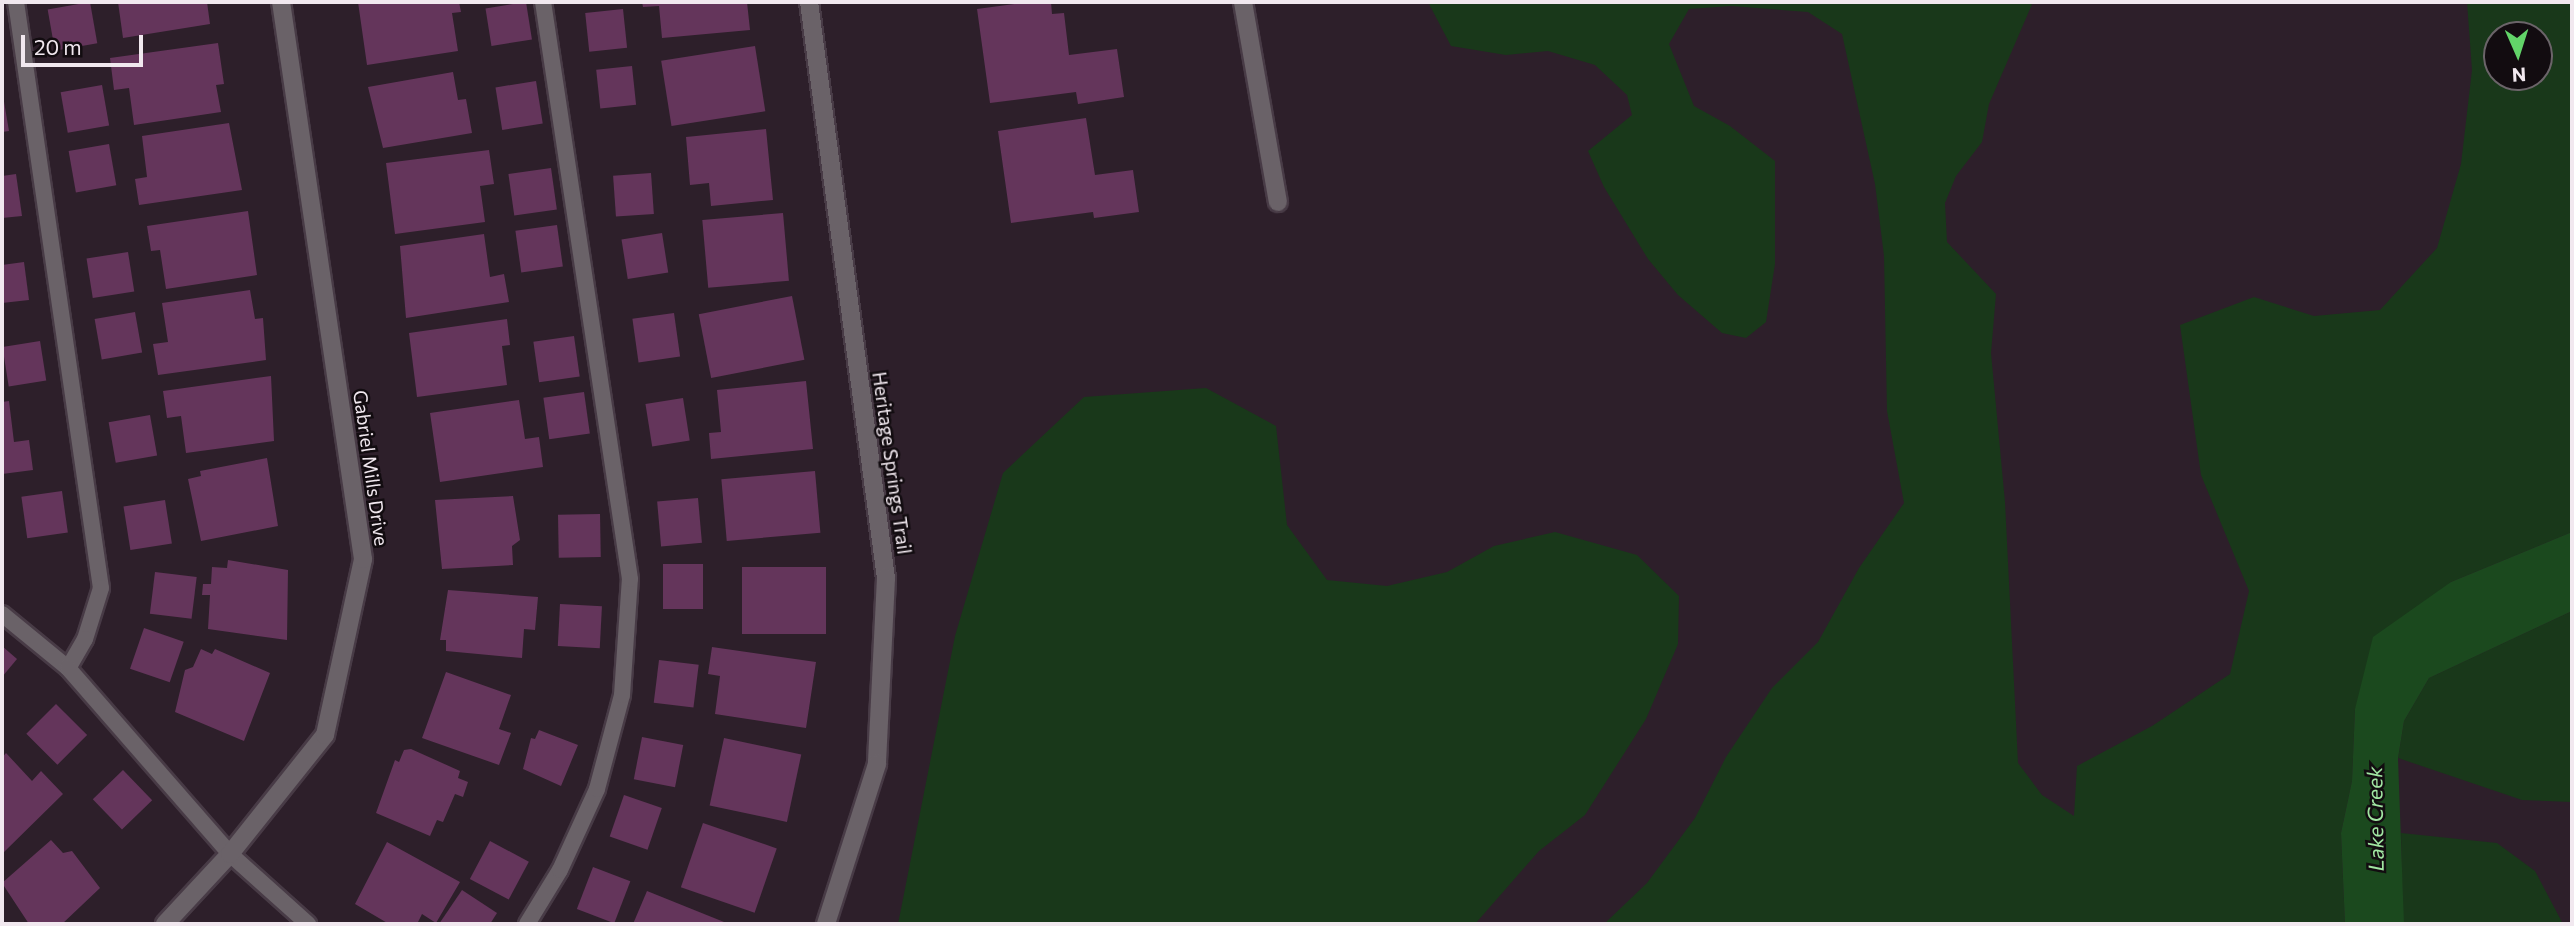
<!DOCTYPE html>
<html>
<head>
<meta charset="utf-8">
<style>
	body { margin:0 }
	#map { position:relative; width:2574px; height:926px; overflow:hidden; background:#2d1f2a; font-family:Commissioner,sans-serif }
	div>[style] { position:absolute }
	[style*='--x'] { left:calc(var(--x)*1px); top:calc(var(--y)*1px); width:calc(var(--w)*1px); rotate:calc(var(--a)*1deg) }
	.green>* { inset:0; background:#19381a }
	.water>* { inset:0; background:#1b491e }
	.building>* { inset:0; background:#64355b; transform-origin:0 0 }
	.roads { filter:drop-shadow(2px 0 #483b46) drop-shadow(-2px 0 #483b46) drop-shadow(0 2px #483b46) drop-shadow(0 -2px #483b46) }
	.service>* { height:16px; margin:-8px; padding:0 8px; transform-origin:8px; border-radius:8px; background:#6a6268 }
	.minor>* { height:18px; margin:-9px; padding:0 9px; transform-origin:9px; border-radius:9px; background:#6a6268 }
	span { translate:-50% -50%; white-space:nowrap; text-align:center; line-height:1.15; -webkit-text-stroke:5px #120c10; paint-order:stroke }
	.street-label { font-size:19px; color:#f1e8ef }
	.water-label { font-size:21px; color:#a1e6a2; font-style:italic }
	.frame { position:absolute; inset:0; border:4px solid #f1e8ef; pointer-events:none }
	.north { position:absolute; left:2483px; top:21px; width:70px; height:70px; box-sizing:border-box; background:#120c10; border:2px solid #6b6469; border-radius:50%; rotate:177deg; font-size:19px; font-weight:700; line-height:28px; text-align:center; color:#f1e8ef }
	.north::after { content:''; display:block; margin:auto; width:24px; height:32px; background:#62d469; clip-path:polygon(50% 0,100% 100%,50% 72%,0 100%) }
	.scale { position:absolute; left:21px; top:35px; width:122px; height:32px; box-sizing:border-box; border:4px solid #f1e8ef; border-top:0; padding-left:9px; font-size:21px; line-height:24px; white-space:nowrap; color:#f1e8ef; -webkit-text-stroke:5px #120c10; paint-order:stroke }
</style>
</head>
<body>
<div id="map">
	<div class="green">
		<i style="clip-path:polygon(evenodd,1428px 2px,2033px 2px,1989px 104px,1982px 142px,1956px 176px,1945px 203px,1947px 242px,1996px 294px,1991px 353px,2005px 502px,2018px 763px,2042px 795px,2074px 816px,2077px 766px,2152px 726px,2230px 674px,2249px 591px,2201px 475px,2180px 325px,2254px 297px,2314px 316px,2380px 310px,2437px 248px,2461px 164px,2472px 70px,2467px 2px,2572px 2px,2572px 532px,2451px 582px,2355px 709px,2352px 781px,2341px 833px,2345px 924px,1604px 924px,1647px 883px,1695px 818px,1726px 757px,1772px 688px,1818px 642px,1859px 568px,1904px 503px,1887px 411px,1884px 256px,1875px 184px,1842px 34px,1808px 12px,1731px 6px,1689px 9px,1669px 44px,1694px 106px,1730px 126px,1775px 161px,1775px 264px,1766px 322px,1746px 338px,1722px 333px,1678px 295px,1648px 259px,1604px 187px,1588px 151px,1632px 115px,1627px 95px,1595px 65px,1548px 51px,1506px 55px,1451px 46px,1428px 2px,2497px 35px,2539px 35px,2539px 77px,2497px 77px,2497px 35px)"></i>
		<i style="clip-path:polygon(1206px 388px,1276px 426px,1287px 525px,1327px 580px,1387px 586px,1447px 572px,1494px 546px,1555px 532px,1637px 555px,1679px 596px,1678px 644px,1646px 719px,1585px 815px,1539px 851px,1475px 924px,898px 924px,955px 636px,1003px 473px,1084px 397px)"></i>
		<i style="clip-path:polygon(2572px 611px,2572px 802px,2522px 800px,2398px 758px,2404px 721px,2429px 678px)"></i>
		<i style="clip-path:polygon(2401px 833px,2497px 843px,2535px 871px,2563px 924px,2403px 924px)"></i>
	</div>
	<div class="water">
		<i style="clip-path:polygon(2572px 532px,2572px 611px,2429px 678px,2404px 721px,2398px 758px,2404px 924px,2345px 924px,2341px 833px,2352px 781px,2355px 709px,2373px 637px,2451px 582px)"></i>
	</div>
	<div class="building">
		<i style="left:90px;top:2px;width:42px;height:43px;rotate:80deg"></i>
		<i style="clip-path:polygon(118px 2px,207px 2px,210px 24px,123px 38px)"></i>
		<i style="clip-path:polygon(358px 2px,459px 2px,461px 12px,452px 13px,458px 51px,367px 65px)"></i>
		<i style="left:526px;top:2px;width:38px;height:41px;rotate:81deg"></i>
		<i style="clip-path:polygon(642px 2px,747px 2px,750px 30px,662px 38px,659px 6px,643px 7px)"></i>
		<i style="clip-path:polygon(1029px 2px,1051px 2px,1052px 14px,1064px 13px,1069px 55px,1117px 49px,1124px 97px,1078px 104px,1076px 92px,990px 103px,977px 9px)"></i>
		<i style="left:623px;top:9px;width:39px;height:38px;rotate:84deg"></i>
		<i style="clip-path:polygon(218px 43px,224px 84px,216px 85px,221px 112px,134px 125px,129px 88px,114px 90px,110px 58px)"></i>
		<i style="left:755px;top:46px;width:66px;height:95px;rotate:81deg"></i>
		<i style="left:632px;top:66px;width:39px;height:36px;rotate:84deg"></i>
		<i style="clip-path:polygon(453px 72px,458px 100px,466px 99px,472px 133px,383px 148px,368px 87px)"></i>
		<i style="left:536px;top:81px;width:43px;height:41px;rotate:81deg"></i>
		<i style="left:102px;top:85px;width:41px;height:42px;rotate:80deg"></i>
		<i style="clip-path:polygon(2px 90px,9px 131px,2px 132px)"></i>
		<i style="clip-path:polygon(1086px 118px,1095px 175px,1133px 170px,1139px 212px,1094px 218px,1093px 212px,1011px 223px,998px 131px)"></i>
		<i style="clip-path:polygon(229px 123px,242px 190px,139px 205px,135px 179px,147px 177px,142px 136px)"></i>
		<i style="clip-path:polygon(766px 129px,773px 200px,711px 206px,709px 183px,690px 185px,686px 137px)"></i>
		<i style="left:109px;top:144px;width:42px;height:41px;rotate:80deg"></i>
		<i style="clip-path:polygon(489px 150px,494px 184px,480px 186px,485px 222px,395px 234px,386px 163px)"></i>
		<i style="left:551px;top:168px;width:42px;height:43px;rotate:82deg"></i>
		<i style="left:651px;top:173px;width:41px;height:38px;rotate:86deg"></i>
		<i style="clip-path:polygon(16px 174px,22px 216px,2px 218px,2px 176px)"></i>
		<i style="clip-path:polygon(248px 211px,257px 275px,166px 289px,160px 250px,151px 251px,147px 226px)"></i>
		<i style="left:783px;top:213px;width:68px;height:81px;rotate:85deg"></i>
		<i style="left:557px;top:225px;width:42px;height:42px;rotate:82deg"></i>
		<i style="left:662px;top:233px;width:40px;height:41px;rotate:81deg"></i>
		<i style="clip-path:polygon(484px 234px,490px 277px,504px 274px,509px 302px,406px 318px,400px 246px)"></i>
		<i style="left:128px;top:252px;width:40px;height:42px;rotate:81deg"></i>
		<i style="clip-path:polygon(24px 262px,29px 300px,2px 303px,2px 265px)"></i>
		<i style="clip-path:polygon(250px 290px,255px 319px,263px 318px,266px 360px,158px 375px,153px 344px,168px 342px,162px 303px)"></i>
		<i style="left:792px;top:296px;width:65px;height:95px;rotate:79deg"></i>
		<i style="left:135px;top:312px;width:41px;height:41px;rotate:80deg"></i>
		<i style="left:674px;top:313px;width:44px;height:42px;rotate:82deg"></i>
		<i style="clip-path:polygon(507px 319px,510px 345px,502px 346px,507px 385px,417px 397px,409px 333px)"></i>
		<i style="left:574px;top:336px;width:41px;height:41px;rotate:82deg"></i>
		<i style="left:40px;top:341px;width:40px;height:38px;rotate:81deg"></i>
		<i style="clip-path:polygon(271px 376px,274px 441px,186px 453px,181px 416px,167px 418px,163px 391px)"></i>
		<i style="clip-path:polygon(806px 381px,813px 449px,711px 459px,709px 433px,721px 432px,717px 390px)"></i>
		<i style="left:584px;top:392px;width:42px;height:41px;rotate:82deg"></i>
		<i style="left:683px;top:398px;width:43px;height:38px;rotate:81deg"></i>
		<i style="clip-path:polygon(519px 400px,525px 439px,539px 437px,543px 467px,440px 482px,430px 413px)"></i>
		<i style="clip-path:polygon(9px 401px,14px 442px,29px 440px,33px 470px,2px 474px,2px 402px)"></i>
		<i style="left:150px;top:415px;width:41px;height:42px;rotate:80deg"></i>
		<i style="clip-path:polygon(267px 458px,278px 526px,201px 541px,188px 479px,201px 476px,200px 471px)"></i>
		<i style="left:815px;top:471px;width:62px;height:94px;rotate:85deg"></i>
		<i style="left:62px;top:491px;width:42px;height:41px;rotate:82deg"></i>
		<i style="clip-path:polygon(513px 496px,520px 540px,512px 546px,513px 565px,442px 569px,435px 500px)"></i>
		<i style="left:698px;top:498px;width:45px;height:41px;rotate:85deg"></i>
		<i style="left:165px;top:500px;width:44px;height:42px;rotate:81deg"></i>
		<i style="left:600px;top:514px;width:43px;height:42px;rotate:89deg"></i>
		<i style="clip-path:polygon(228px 560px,288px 570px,287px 640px,208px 629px,210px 595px,202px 595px,203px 584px,211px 584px,212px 567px,227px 568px)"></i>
		<i style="left:663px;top:564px;width:40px;height:45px"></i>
		<i style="left:742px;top:567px;width:84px;height:67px"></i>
		<i style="left:155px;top:572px;width:42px;height:42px;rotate:7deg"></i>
		<i style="clip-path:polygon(448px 590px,538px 597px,535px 630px,524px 629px,522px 658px,446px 651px,446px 640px,440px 640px)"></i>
		<i style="left:560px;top:604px;width:42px;height:42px;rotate:3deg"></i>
		<i style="left:144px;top:628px;width:42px;height:43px;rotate:19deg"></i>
		<i style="clip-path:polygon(2px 646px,17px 659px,2px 677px)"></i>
		<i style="clip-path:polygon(712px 647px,816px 662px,806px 728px,715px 714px,720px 676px,708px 674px)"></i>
		<i style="clip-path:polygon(201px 649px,212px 654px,215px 649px,270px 673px,244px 741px,175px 712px,185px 670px,193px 667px)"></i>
		<i style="left:659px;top:660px;width:40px;height:43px;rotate:7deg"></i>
		<i style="clip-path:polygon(446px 672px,511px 695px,499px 729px,511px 733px,499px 765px,422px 738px)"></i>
		<i style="left:56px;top:704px;width:44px;height:42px;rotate:45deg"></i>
		<i style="clip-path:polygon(539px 730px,578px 745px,561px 786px,523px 769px,531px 738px,535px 739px)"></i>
		<i style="left:642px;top:737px;width:42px;height:43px;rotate:11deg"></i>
		<i style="left:724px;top:738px;width:79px;height:69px;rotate:12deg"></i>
		<i style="clip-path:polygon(411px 749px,460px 771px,458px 778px,468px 782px,463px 797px,455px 794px,443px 822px,437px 820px,430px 836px,376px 813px,395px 760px,399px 762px,404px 750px)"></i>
		<i style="clip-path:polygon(6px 753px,32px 781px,41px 771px,63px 794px,2px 854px,2px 758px)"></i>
		<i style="left:123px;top:770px;width:42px;height:42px;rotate:46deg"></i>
		<i style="left:624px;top:795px;width:40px;height:44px;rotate:19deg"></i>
		<i style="left:703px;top:823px;width:78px;height:68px;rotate:19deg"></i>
		<i style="clip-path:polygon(51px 840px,63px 853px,72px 851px,100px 888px,62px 924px,29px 924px,2px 883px)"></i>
		<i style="left:490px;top:841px;width:44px;height:43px;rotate:28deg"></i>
		<i style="clip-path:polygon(387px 842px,460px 882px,436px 923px,422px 914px,417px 924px,389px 924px,355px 904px)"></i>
		<i style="left:593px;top:867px;width:40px;height:45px;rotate:21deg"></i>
		<i style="clip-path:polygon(462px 890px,497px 913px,490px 924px,439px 924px)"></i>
		<i style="clip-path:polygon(647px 891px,729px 924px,633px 924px)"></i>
	</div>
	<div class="roads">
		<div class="service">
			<i style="--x:16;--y:2;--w:592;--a:81.75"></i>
			<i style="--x:101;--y:588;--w:53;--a:107.4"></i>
			<i style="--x:85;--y:639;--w:34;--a:120"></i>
			<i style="--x:2;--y:614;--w:85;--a:39.3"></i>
			<i style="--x:68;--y:668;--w:247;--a:48.9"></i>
			<i style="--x:230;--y:854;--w:105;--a:41.9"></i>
			<i style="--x:527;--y:924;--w:63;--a:-58.6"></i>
			<i style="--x:560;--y:870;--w:89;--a:-65.4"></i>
			<i style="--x:597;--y:789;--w:97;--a:-75.1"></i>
			<i style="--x:622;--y:695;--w:116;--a:-86.1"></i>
			<i style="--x:630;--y:579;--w:584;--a:-98.57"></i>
		</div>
		<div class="minor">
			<i style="--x:809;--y:2;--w:581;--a:82.39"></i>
			<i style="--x:886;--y:578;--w:186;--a:92.8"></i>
			<i style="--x:877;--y:764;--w:168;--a:107.7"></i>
			<i style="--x:1243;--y:2;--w:203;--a:80.1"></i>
			<i style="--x:165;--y:924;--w:96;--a:-47.1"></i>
			<i style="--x:230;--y:854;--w:152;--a:-51.4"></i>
			<i style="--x:325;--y:735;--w:180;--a:-77.8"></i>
			<i style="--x:363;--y:559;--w:563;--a:-98.37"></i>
		</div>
	</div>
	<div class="street-label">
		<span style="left:892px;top:463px;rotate:82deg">Heritage Springs Trail</span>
		<span style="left:371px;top:468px;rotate:82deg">Gabriel Mills Drive</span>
	</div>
	<div class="water-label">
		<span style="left:2375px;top:819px;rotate:-91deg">Lake Creek</span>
	</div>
	<div class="frame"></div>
	<div class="north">N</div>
	<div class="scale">20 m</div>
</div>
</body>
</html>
